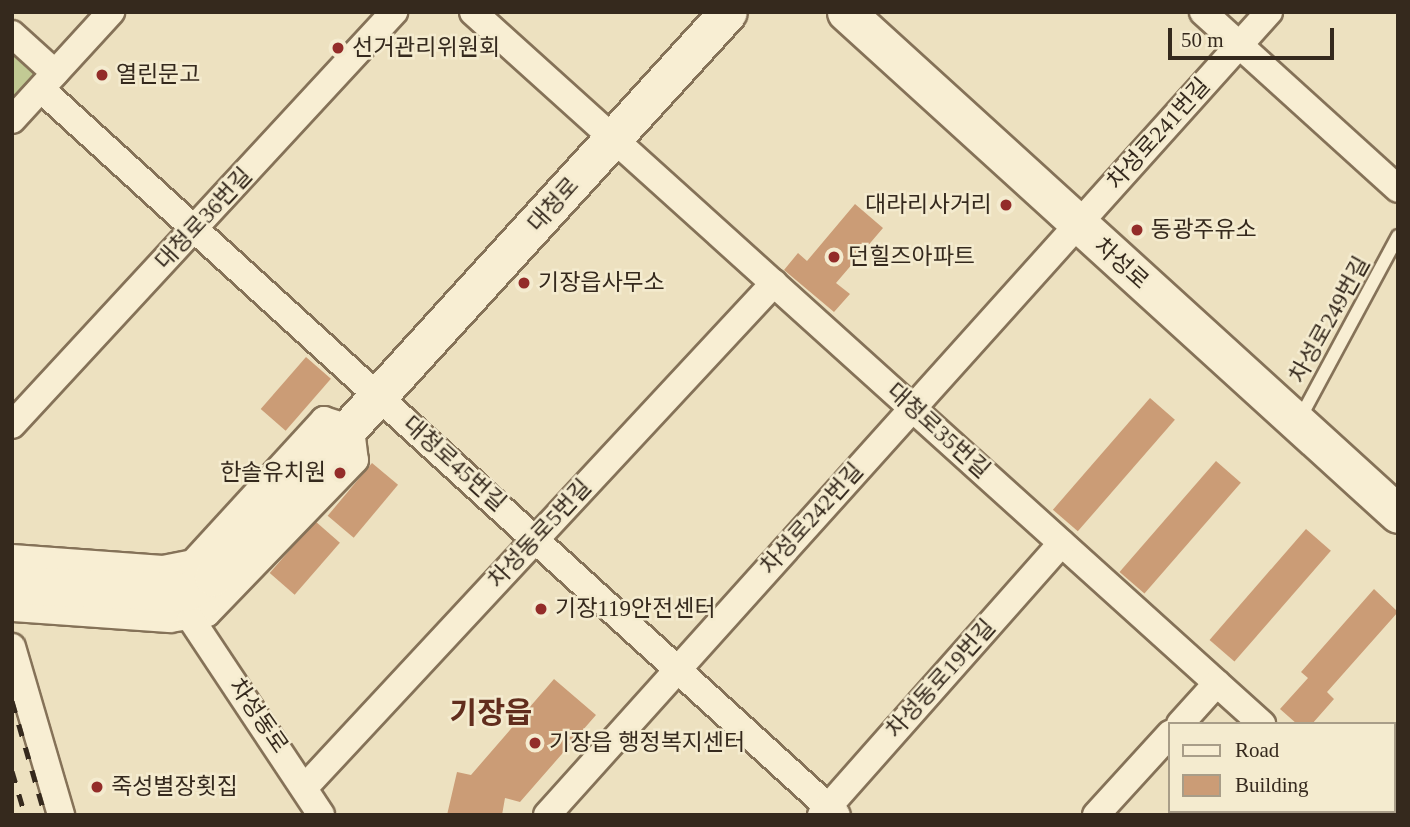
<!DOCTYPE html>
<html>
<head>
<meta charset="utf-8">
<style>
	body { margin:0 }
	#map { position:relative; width:1410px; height:827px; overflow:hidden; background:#ede1c0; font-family:"Times New Roman","Noto Sans KR",serif }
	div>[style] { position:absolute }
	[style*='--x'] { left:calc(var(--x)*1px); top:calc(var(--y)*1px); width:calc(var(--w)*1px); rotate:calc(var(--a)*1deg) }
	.green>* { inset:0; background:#c2ca94 }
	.building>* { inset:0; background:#cb9c76; transform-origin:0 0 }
	.roads { filter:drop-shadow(2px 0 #857258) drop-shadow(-2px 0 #857258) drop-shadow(0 2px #857258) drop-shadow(0 -2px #857258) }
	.lane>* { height:12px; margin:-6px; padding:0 6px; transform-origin:6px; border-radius:6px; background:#f8eed3 }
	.street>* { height:26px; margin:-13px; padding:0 13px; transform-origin:13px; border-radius:13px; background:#f8eed3 }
	.secondary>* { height:37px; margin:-18.5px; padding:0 18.5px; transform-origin:18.5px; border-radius:18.5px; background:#f8eed3 }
	.rail>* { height:5px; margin-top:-2.5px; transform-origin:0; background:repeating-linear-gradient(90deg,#35291d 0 12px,transparent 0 24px) }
	.dots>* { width:19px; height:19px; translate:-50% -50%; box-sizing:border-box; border:4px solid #f4ebcf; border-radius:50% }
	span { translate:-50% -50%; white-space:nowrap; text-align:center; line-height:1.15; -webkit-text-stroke:5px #f4ebcf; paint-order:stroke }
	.poi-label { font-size:23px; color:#35291d }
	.left { translate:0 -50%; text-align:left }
	.right { translate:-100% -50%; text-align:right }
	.street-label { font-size:23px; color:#35291d }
	.district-label { font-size:30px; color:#612d1d; font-weight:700 }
	.frame { position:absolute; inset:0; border:14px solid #35291d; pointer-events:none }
	.legend { position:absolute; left:1168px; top:722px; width:228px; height:91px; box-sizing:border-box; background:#f4ebcf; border:2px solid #a89d88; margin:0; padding:9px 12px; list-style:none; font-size:21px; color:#35291d }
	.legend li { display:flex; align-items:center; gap:14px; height:35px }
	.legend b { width:35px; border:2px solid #a89d88 }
	.scale { position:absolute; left:1168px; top:28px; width:166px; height:32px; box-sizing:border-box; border:4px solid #35291d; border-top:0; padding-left:9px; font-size:21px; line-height:24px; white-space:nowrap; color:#35291d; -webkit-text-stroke:5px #f4ebcf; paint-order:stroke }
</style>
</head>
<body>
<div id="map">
	<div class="green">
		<i style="clip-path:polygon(12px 38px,40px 72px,12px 105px)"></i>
	</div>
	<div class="building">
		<i style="clip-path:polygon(855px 204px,883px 228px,836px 283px,850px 294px,834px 312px,784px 270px,798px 253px,807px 261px)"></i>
		<i style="left:306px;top:357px;width:33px;height:69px;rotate:41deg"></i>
		<i style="left:1150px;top:398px;width:33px;height:148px;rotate:41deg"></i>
		<i style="left:1216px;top:461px;width:33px;height:147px;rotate:41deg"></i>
		<i style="left:372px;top:463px;width:34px;height:69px;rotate:40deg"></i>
		<i style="left:315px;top:521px;width:33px;height:69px;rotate:41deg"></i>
		<i style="left:1306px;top:529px;width:33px;height:147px;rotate:41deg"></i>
		<i style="clip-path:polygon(1374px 589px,1398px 612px,1327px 692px,1334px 699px,1312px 724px,1297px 724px,1280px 709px,1308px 678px,1301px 672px)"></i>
		<i style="clip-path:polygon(554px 679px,596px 715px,520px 802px,505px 798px,502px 815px,447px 815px,457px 772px,471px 775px)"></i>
	</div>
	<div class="roads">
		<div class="lane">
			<i style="--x:1299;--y:420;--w:209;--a:-61.7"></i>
		</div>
		<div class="street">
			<i style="--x:473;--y:12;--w:1063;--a:42.06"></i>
			<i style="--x:1203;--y:12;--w:263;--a:42.2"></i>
			<i style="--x:12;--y:34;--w:58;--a:42.2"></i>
			<i style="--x:41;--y:89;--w:1077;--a:42.37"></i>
			<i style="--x:12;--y:120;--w:147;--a:-47.5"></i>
			<i style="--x:12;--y:425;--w:563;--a:-47.23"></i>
			<i style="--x:12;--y:558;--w:151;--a:4.2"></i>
			<i style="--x:163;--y:569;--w:31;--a:-11"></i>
			<i style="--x:193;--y:563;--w:194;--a:-47.5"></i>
			<i style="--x:324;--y:420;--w:28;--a:18"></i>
			<i style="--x:351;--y:429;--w:31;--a:83"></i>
			<i style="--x:355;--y:460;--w:213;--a:134"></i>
			<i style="--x:207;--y:613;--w:37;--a:171"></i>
			<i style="--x:170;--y:619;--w:158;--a:-176"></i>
			<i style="--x:191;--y:619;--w:235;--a:56.4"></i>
			<i style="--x:12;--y:647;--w:175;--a:73.7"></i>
			<i style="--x:1180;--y:724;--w:55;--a:-47.9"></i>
			<i style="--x:306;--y:786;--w:687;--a:-47.06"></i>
			<i style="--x:1359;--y:811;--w:6;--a:45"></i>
			<i style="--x:547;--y:815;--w:1080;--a:-48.04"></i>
			<i style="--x:821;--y:815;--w:363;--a:-48.5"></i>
			<i style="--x:1096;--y:815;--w:110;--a:-47.6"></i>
		</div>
		<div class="secondary">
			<i style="--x:846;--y:12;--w:746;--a:42.28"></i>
			<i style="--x:12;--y:585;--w:174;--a:2.3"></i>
			<i style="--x:186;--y:592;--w:31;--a:-29"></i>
			<i style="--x:213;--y:577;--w:764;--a:-47.65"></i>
		</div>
	</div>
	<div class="rail">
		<i style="--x:12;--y:701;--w:119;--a:73.9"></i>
		<i style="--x:12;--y:771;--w:46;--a:73.5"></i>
	</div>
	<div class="dots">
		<i style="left:338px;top:48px;background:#932c29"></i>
		<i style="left:102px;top:75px;background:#932c29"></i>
		<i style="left:1006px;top:205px;background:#932c29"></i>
		<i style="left:1137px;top:230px;background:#932c29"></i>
		<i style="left:834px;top:257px;background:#932c29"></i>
		<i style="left:524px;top:283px;background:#932c29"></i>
		<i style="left:340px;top:473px;background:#932c29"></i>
		<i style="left:541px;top:609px;background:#932c29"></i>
		<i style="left:535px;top:743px;background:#932c29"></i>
		<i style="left:97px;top:787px;background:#932c29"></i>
	</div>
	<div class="poi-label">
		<span class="left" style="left:352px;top:48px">선거관리위원회</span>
		<span class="left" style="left:116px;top:75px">열린문고</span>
		<span class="right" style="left:992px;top:205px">대라리사거리</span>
		<span class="left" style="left:1151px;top:230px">동광주유소</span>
		<span class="left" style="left:848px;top:257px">던힐즈아파트</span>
		<span class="left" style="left:538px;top:283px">기장읍사무소</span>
		<span class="right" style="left:326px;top:473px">한솔유치원</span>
		<span class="left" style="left:555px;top:609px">기장119안전센터</span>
		<span class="left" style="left:549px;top:743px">기장읍 행정복지센터</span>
		<span class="left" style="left:111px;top:787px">죽성별장횟집</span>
	</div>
	<div class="street-label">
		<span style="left:1159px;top:134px;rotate:-48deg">차성로241번길</span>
		<span style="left:554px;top:205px;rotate:-48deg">대청로</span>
		<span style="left:204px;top:219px;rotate:-47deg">대청로36번길</span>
		<span style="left:1121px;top:264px;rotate:42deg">차성로</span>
		<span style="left:1330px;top:320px;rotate:-61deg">차성로249번길</span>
		<span style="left:938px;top:431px;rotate:42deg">대청로35번길</span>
		<span style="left:454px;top:464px;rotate:42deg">대청로45번길</span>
		<span style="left:812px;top:519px;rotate:-48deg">차성로242번길</span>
		<span style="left:540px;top:534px;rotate:-47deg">차성동로5번길</span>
		<span style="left:941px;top:679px;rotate:-48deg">차성동로19번길</span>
		<span style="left:258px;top:716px;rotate:55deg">차성동로</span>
	</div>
	<div class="district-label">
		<span style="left:491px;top:713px">기장읍</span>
	</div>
	<div class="frame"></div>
	<ul class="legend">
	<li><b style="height:9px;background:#f8eed3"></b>Road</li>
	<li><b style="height:19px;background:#cb9c76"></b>Building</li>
	</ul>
	<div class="scale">50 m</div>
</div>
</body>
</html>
